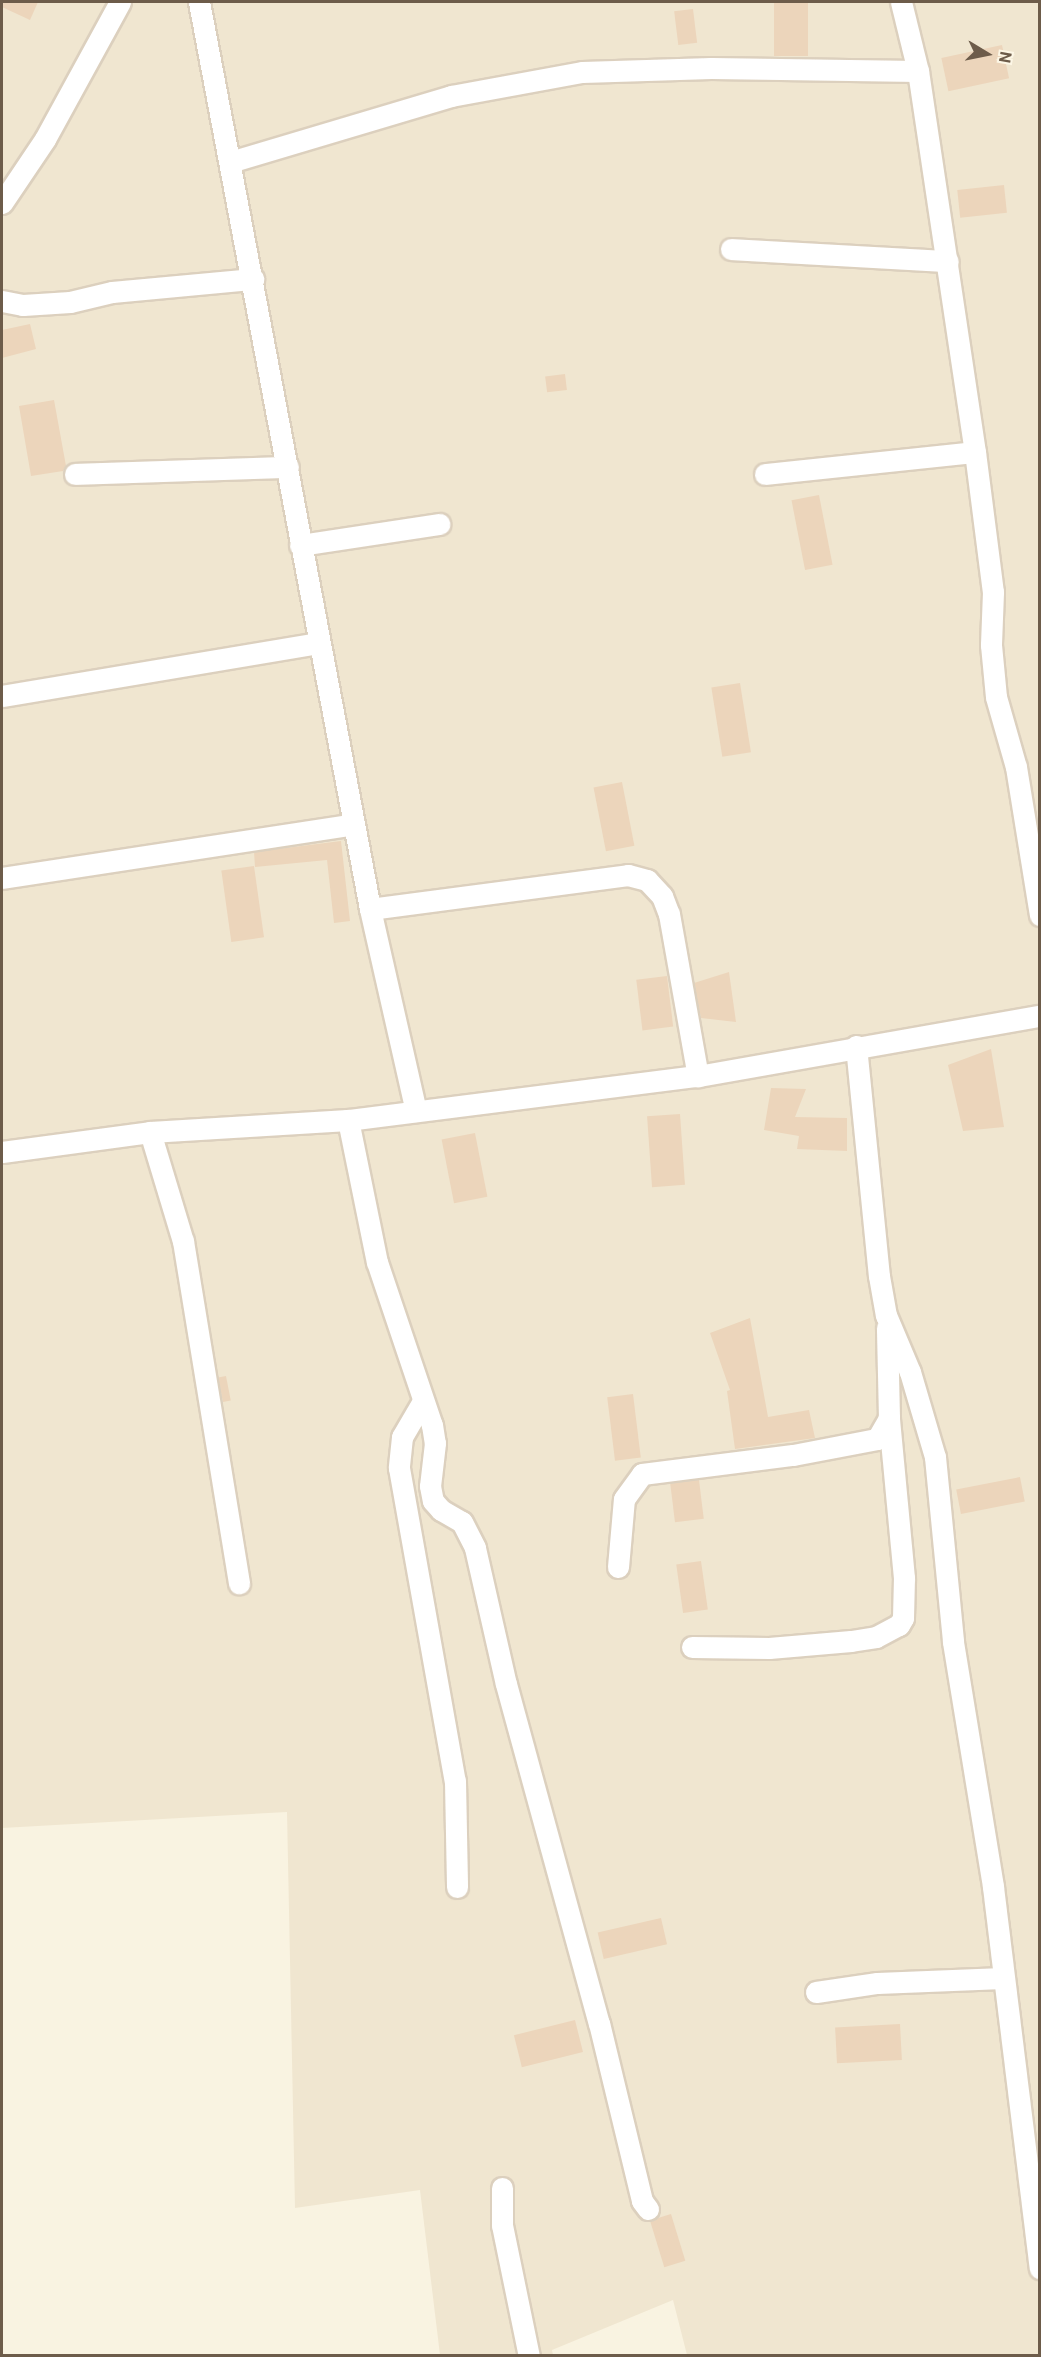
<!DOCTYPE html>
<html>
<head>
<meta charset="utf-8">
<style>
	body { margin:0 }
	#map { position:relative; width:1041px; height:2357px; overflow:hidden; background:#f9f3e1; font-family:Roboto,sans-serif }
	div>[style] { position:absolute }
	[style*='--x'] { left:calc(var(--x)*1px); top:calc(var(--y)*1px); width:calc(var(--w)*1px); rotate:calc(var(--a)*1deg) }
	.residential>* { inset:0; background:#f0e6d0 }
	.building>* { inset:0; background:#ecd5bb; transform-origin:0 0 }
	.roads { filter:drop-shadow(2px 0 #dcd0be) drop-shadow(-2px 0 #dcd0be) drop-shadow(0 2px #dcd0be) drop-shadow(0 -2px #dcd0be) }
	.minor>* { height:21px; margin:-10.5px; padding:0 10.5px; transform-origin:10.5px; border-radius:10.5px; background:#fff }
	span { translate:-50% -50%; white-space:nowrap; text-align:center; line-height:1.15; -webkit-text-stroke:4.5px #fdf7e6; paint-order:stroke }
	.frame { position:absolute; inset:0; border:3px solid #6d5c4a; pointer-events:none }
	.north { position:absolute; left:957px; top:24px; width:60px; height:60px; -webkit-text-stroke:4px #fdf7e6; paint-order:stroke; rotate:100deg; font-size:16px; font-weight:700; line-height:24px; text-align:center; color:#6d5c4a }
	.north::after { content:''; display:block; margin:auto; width:21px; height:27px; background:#6d5c4a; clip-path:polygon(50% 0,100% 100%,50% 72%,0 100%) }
</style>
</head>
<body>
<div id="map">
	<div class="residential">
		<i style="clip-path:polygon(2px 2px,1039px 2px,1039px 2355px,687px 2355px,673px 2300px,552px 2350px,553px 2355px,440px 2355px,420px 2190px,295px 2208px,287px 1812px,2px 1828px)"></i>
	</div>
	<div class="building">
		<i style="clip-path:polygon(2px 2px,38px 2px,30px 20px,2px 7px)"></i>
		<i style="left:774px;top:2px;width:34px;height:54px"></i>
		<i style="left:693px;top:9px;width:34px;height:19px;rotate:83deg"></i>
		<i style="left:1002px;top:45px;width:34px;height:62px;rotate:78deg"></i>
		<i style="left:1004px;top:185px;width:28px;height:47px;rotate:84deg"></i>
		<i style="clip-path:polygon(30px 324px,36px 349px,2px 358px,2px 330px)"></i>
		<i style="left:565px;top:374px;width:16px;height:20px;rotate:83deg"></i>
		<i style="clip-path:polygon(54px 400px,66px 466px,63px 471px,31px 476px,19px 406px)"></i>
		<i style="left:819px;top:495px;width:71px;height:28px;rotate:79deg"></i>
		<i style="left:740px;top:683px;width:70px;height:29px;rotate:81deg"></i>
		<i style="left:622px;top:782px;width:65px;height:29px;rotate:79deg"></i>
		<i style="clip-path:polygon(341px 841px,350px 921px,334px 923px,327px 860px,255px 867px,254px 852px)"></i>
		<i style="left:254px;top:866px;width:72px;height:33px;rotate:82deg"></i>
		<i style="clip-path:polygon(729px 972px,736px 1022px,701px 1018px,694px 983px)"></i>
		<i style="left:667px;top:976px;width:51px;height:31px;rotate:83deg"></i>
		<i style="clip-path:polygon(991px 1049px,1004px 1127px,963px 1131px,948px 1065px)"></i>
		<i style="clip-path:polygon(771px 1088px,806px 1089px,795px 1117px,847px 1118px,847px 1151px,797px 1149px,799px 1136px,764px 1130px)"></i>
		<i style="left:680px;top:1114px;width:71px;height:33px;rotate:86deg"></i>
		<i style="left:475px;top:1133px;width:65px;height:34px;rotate:79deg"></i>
		<i style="clip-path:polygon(750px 1318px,768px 1417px,809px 1410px,815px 1438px,735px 1449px,727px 1391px,730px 1390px,710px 1333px)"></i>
		<i style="left:226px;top:1376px;width:25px;height:8px;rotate:79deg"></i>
		<i style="left:633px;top:1394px;width:64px;height:26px;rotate:83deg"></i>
		<i style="left:1020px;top:1477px;width:25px;height:65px;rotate:79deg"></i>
		<i style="left:699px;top:1480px;width:39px;height:29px;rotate:83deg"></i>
		<i style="left:701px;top:1561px;width:49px;height:25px;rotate:82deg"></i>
		<i style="left:661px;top:1918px;width:27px;height:65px;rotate:77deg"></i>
		<i style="left:575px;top:2020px;width:33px;height:63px;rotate:76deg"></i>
		<i style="left:900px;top:2024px;width:36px;height:65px;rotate:87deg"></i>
		<i style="left:671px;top:2214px;width:49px;height:22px;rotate:73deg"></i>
	</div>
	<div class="roads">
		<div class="minor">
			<i style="--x:199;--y:2;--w:923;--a:79.32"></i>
			<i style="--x:370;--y:909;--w:207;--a:77.2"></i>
			<i style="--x:901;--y:2;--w:71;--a:76.2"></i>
			<i style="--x:918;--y:71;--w:385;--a:81.5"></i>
			<i style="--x:975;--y:452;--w:141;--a:82.7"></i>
			<i style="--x:993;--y:592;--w:53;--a:92.2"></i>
			<i style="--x:991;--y:645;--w:52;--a:84.5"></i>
			<i style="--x:996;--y:697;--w:73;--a:74.1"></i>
			<i style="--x:1016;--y:767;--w:150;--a:80.8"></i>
			<i style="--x:230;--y:162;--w:231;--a:-16.6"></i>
			<i style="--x:451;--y:96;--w:133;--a:-10.4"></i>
			<i style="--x:582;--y:72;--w:129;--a:-1.8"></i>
			<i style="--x:711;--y:68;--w:207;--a:0.8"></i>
			<i style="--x:2;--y:203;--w:77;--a:-56.1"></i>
			<i style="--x:45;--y:139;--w:156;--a:-61.3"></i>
			<i style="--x:731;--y:249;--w:217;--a:3.2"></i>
			<i style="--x:2;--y:301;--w:21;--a:11"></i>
			<i style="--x:23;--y:305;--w:47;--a:-3.7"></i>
			<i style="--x:70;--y:302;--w:43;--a:-13.4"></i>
			<i style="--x:112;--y:292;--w:142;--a:-5.3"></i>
			<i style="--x:75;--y:474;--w:213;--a:-1.9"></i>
			<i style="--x:765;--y:474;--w:211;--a:-6"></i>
			<i style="--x:300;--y:545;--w:141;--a:-8.6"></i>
			<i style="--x:2;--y:696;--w:320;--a:-9.5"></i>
			<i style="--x:2;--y:878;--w:356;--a:-8.7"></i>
			<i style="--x:370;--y:909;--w:260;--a:-7.5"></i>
			<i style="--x:628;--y:875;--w:20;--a:15"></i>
			<i style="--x:647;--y:880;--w:22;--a:47"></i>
			<i style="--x:662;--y:896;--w:19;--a:69"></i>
			<i style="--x:669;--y:914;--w:165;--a:79.9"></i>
			<i style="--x:856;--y:1046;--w:231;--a:84.3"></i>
			<i style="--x:879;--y:1276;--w:40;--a:80"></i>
			<i style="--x:886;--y:1315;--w:62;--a:67.2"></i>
			<i style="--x:910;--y:1372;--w:89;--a:73.6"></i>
			<i style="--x:935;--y:1457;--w:186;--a:84.4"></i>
			<i style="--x:953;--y:1642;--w:248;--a:80.7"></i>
			<i style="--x:993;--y:1887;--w:384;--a:83"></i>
			<i style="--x:348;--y:1120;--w:145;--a:78.5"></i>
			<i style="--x:377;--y:1262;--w:172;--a:71.4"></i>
			<i style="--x:432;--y:1425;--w:18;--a:81"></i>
			<i style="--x:435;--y:1443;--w:43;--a:96.6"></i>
			<i style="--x:430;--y:1486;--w:15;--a:79"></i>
			<i style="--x:433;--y:1501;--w:12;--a:48"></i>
			<i style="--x:441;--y:1510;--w:24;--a:30"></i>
			<i style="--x:462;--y:1522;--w:29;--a:63"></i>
			<i style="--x:475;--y:1548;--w:139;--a:77.2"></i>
			<i style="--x:506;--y:1684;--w:352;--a:74.7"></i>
			<i style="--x:599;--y:2023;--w:183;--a:76.4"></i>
			<i style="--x:642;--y:2201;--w:10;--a:53"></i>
			<i style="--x:150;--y:1132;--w:114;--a:73.2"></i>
			<i style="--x:183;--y:1241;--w:347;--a:80.7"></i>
			<i style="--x:2;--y:1152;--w:149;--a:-7.7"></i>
			<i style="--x:150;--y:1132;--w:198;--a:-3.5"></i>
			<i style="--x:348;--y:1120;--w:353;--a:-7.2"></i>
			<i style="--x:698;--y:1076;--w:347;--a:-10"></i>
			<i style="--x:423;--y:1401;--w:42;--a:120.3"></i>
			<i style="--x:402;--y:1437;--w:31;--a:96"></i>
			<i style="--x:399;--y:1468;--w:318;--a:79.9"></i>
			<i style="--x:455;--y:1781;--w:106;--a:88.9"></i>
			<i style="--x:618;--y:1567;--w:68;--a:-85"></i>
			<i style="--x:624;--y:1499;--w:31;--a:-54"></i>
			<i style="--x:642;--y:1474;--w:152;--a:-7.2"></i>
			<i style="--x:793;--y:1455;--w:86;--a:-10.8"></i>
			<i style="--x:877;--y:1439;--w:24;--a:-60"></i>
			<i style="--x:889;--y:1418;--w:90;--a:-91.3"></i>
			<i style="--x:692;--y:1647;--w:77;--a:0.7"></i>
			<i style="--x:769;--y:1648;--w:82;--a:-4.9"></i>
			<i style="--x:851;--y:1641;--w:25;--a:-9"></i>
			<i style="--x:876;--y:1637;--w:26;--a:-28"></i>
			<i style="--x:899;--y:1625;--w:8;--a:-60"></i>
			<i style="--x:903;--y:1618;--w:40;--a:-88.6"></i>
			<i style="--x:904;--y:1578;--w:161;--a:-95.4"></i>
			<i style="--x:816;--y:1992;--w:62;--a:-8.4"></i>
			<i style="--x:877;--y:1983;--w:126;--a:-2.3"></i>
			<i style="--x:502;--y:2188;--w:37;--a:90"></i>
			<i style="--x:502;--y:2225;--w:134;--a:78.4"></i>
		</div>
	</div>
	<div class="frame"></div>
	<div class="north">N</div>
</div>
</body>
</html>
